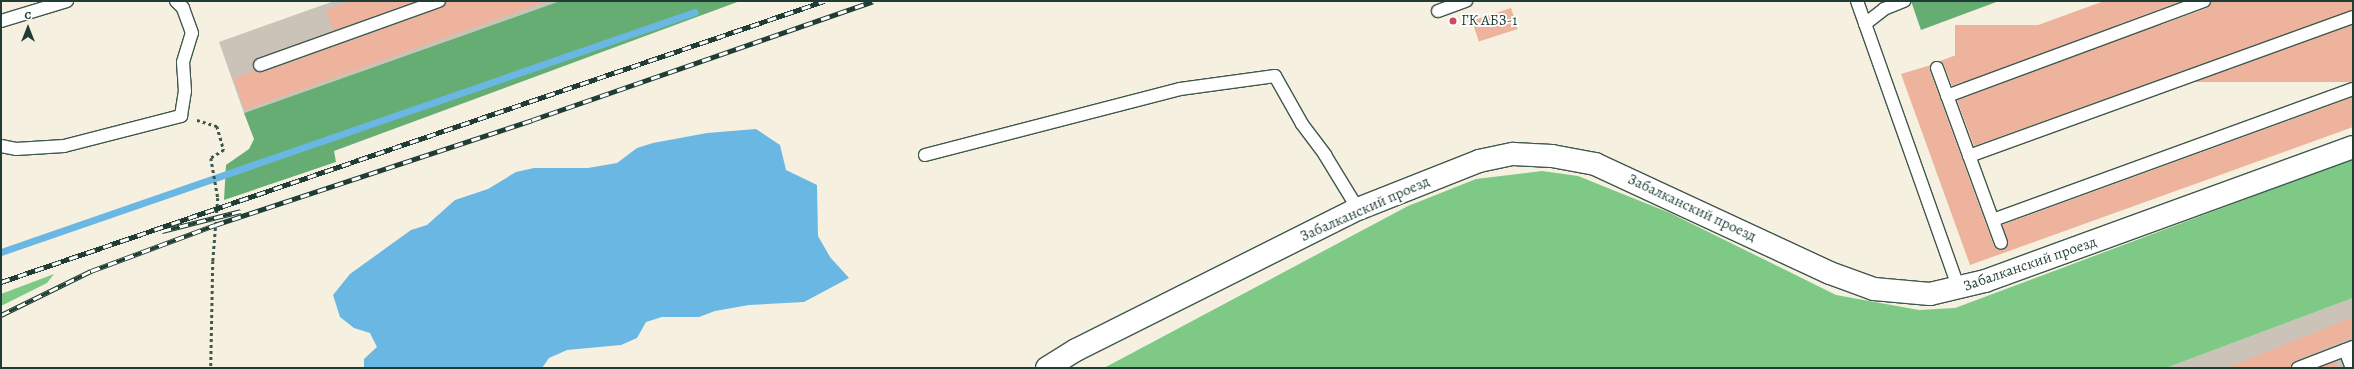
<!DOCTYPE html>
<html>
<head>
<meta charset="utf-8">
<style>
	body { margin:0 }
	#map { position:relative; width:2354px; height:369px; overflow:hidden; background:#f5f0df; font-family:Alegreya,serif }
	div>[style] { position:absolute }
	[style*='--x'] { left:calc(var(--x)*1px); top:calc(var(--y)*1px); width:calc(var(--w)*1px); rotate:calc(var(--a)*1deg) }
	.industrial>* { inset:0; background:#cbc3b8 }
	.green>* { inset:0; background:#7ec986 }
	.forest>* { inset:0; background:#66ad73 }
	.water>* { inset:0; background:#6ab7e4 }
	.stream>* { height:7px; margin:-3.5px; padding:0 3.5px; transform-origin:3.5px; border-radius:3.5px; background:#6ab7e4 }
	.building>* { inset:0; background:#eeb39c; transform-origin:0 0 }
	.path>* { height:2.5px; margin-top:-1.25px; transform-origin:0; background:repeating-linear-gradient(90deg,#3f584e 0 3px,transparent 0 6px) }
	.roads { filter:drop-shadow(1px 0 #3f584e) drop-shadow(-1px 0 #3f584e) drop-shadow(0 1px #3f584e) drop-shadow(0 -1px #3f584e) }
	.service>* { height:12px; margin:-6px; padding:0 6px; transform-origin:6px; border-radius:6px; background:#fff }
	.minor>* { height:22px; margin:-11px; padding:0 11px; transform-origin:11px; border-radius:11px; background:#fff }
	.rail>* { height:4.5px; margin-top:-2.25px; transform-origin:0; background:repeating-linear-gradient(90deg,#fff 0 9px,#1f3d34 0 18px); box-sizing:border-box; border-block:1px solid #1f3d34 }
	.dots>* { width:11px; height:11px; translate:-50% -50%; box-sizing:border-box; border:2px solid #fff; border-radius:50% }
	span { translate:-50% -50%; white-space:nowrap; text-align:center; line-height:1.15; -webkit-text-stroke:3.5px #fff; paint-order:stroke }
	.poi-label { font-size:15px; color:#1f3d34 }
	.left { translate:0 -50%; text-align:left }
	.street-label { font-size:15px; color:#1f3d34 }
	.frame { position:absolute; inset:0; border:2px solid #1f3d34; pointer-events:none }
	.north { position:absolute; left:8px; top:8px; width:40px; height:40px; -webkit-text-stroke:3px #fff; paint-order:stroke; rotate:0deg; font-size:11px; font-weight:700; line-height:16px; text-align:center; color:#1f3d34 }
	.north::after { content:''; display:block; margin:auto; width:14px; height:18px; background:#1f3d34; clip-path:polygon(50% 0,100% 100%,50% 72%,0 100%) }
</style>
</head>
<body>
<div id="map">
	<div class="industrial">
		<i style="clip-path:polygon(334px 1px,560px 1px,244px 113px,219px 42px)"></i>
		<i style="clip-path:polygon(2353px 298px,2353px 368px,2166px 368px)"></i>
	</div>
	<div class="green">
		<i style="clip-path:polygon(2353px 159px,2353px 298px,2166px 368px,1104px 368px,1408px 206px,1476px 179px,1542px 171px,1578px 176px,1670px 213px,1836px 295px,1919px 310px,1955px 308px)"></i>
		<i style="clip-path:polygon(54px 274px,47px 283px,1px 306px,1px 294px)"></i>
	</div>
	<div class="forest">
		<i style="clip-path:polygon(560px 1px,740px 1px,334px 151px,336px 162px,224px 200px,226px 165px,249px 149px,254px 139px,244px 113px)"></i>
		<i style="clip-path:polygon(1911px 1px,1999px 1px,1921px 30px)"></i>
	</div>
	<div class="water">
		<i style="clip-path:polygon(756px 129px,780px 145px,786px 170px,817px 185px,818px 236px,830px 257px,849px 278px,804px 302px,749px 305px,715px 311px,699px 317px,662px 317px,646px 322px,637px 338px,621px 345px,567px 350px,549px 358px,542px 368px,364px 368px,364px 359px,377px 347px,370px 333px,354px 328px,340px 317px,333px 295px,350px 274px,411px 230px,427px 225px,455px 200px,488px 189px,516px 172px,534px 168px,588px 168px,617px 163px,637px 148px,653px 143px,707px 133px)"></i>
	</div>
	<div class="stream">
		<i style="--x:1;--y:252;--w:734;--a:-19.08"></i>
	</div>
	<div class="building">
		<i style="clip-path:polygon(351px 1px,417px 1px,333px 31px,326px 10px)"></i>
		<i style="clip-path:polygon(446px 1px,540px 1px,541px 3px,245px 110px,234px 79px,255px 70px,257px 73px,263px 72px,442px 8px)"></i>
		<i style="clip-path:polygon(2104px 1px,2182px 1px,1952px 86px,1944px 65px,1940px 61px)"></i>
		<i style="clip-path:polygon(2211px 1px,2353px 1px,2353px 10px,1974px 146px,1957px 100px,2207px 8px)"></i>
		<i style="left:1511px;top:8px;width:22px;height:41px;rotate:72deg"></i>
		<i style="left:2353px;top:25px;width:57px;height:398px;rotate:90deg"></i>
		<i style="clip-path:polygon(1931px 65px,1930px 71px,1994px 246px,2000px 250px,2006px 248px,2008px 244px,2002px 225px,2353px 97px,2353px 127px,1970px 265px,1901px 74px)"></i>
		<i style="clip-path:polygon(2353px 317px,2353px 337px,2295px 361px,2291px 368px,2227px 368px)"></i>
		<i style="clip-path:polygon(2335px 362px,2338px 368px,2319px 368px)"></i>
	</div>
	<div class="path">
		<i style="--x:197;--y:120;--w:21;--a:17"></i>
		<i style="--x:217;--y:126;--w:25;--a:74"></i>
		<i style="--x:224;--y:150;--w:15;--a:148"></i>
		<i style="--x:211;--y:158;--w:41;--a:80.1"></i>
		<i style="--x:218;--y:198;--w:63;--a:94.5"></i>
		<i style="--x:213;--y:261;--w:107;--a:91.1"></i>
	</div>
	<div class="roads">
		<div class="service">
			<i style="--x:1857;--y:1;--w:306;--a:70.5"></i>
			<i style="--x:1438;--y:11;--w:30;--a:-20"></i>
			<i style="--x:1;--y:21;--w:69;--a:-16.9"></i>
			<i style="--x:1865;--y:24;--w:24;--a:-38"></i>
			<i style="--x:1884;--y:9;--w:22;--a:-22"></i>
			<i style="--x:260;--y:65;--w:190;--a:-19.7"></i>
			<i style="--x:1937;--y:68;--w:186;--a:69.9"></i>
			<i style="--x:1947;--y:96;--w:274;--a:-20.3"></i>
			<i style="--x:1;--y:146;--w:15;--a:11"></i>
			<i style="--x:16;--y:149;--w:48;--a:-3.6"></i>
			<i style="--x:64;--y:146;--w:121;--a:-14.4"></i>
			<i style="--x:181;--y:116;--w:25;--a:-81"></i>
			<i style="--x:185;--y:91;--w:29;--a:-94"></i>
			<i style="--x:183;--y:62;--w:30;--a:-73"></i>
			<i style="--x:192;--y:33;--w:27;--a:-110"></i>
			<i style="--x:183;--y:8;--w:10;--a:-135"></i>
			<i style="--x:925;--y:155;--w:263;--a:-14.5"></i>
			<i style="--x:1180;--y:89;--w:96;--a:-7.8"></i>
			<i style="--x:1275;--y:76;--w:55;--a:60.6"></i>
			<i style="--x:1302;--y:124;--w:39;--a:53"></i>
			<i style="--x:1325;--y:155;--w:63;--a:58.6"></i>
			<i style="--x:1969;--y:156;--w:408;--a:-19.9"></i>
			<i style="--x:1993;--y:220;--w:383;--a:-20"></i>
			<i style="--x:2345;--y:350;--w:19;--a:69"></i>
			<i style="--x:2298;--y:368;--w:59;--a:-20.9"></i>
		</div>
		<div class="minor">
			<i style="--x:1047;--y:368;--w:34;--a:-32"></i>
			<i style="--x:1076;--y:350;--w:315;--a:-26.6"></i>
			<i style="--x:1358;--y:209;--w:130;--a:-21.6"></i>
			<i style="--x:1479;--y:161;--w:35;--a:-12"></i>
			<i style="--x:1513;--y:154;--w:39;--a:3"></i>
			<i style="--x:1552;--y:156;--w:44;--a:10.5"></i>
			<i style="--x:1595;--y:164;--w:259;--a:24.9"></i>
			<i style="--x:1830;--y:273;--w:47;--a:20"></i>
			<i style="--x:1874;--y:289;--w:56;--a:5.1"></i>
			<i style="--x:1930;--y:294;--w:57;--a:-13.3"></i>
			<i style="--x:1985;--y:281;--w:392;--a:-20"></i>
		</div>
	</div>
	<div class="rail">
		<i style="--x:162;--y:231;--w:81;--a:-14.2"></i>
		<i style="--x:1;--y:282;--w:870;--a:-18.85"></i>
		<i style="--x:1;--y:315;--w:100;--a:-26.1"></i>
		<i style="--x:91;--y:271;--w:132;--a:-20.4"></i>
		<i style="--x:215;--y:225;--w:334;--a:-18.3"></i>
		<i style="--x:532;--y:120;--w:361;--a:-19.2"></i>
	</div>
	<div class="dots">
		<i style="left:1453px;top:21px;background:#d1495b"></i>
	</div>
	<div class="poi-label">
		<span class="left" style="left:1461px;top:21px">ГК АБЗ-1</span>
	</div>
	<div class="street-label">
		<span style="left:1692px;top:208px;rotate:25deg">Забалканский проезд</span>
		<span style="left:1365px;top:209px;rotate:-24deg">Забалканский проезд</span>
		<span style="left:2030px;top:264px;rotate:-19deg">Забалканский проезд</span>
	</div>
	<div class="frame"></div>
	<div class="north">С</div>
</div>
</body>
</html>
